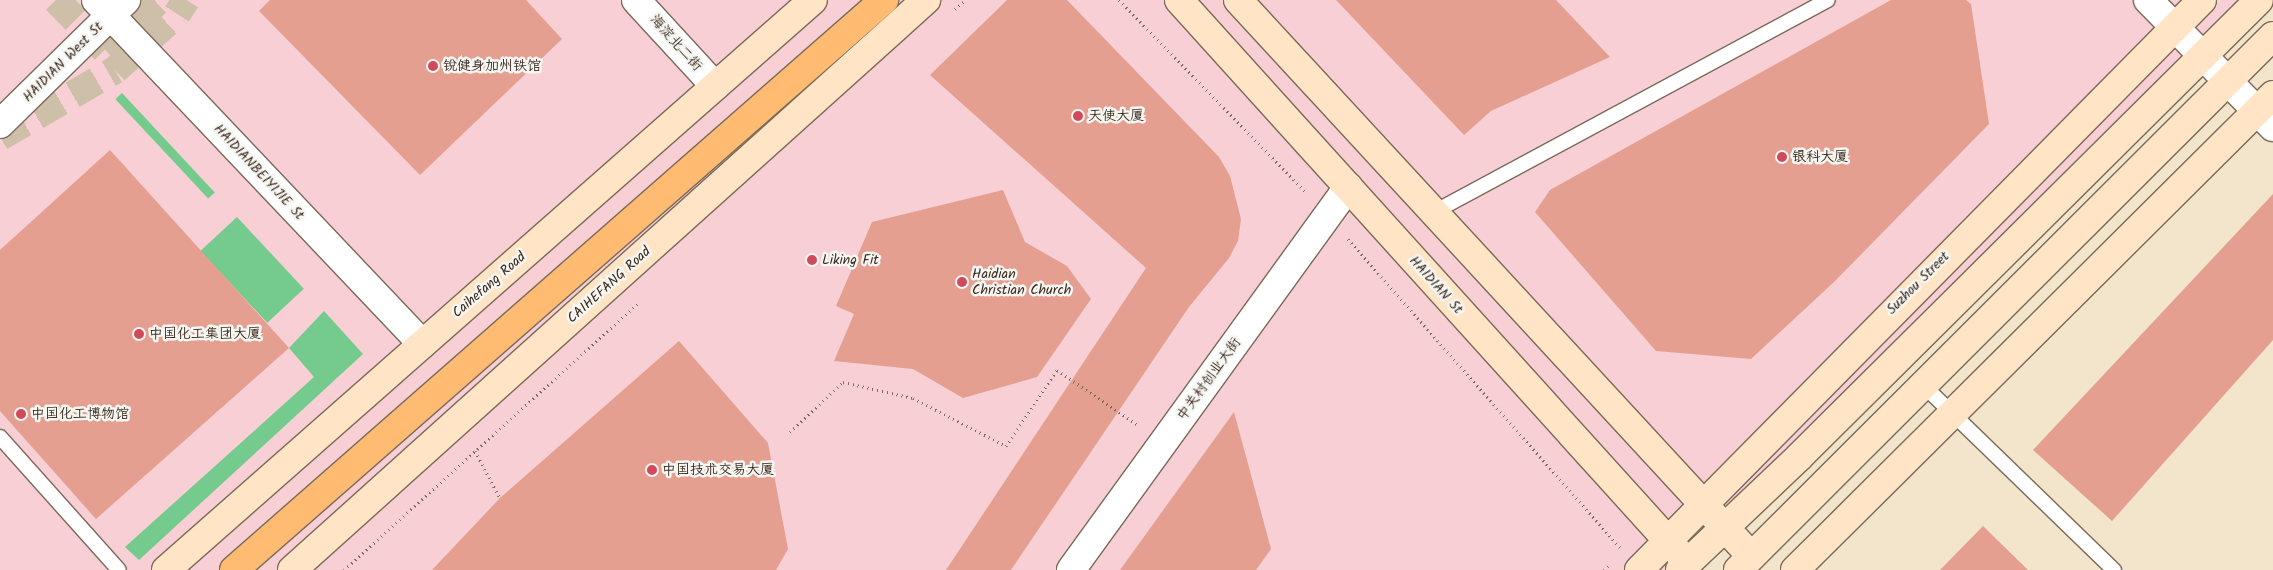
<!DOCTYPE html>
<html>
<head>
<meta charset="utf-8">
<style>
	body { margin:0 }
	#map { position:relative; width:2273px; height:570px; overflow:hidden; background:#f3e4cc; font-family:Kalam,"LXGW WenKai TC",sans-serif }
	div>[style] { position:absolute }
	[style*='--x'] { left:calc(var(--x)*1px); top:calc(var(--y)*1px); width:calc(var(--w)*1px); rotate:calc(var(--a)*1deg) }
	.built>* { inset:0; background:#f7cfd4 }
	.green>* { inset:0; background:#75ca8d; transform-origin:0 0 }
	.building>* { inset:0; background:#e59f90 }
	.secondary-tunnel>* { height:28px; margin-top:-14px; transform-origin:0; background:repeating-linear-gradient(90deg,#cebfa9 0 28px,transparent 0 42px) }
	.path>* { height:3px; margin-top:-1.5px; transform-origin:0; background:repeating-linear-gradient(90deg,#7b6b5b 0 1px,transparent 0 5px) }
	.roads { filter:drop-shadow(1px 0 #7b6b5b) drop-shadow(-1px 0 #7b6b5b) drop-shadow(0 1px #7b6b5b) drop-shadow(0 -1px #7b6b5b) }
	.lane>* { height:14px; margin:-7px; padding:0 7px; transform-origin:7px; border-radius:7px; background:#fff }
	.street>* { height:28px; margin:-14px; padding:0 14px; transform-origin:14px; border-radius:14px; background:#fff }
	.secondary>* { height:28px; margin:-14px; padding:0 14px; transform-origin:14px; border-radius:14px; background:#ffe4c6 }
	.highway>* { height:28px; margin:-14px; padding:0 14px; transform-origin:14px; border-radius:14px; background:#febb71 }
	.dots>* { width:14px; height:14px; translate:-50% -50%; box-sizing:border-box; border:2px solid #f6f6f2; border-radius:50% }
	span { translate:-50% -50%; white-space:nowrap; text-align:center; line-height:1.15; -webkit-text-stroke:5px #f6f6f2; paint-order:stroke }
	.street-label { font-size:14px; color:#3b2a1e }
	.poi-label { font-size:14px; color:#3b2a1e }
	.left { translate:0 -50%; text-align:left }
</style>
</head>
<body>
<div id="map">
	<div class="built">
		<i style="clip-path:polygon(0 0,2259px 0,1683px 570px,0 570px)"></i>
	</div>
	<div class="green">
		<i style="left:122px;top:93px;width:136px;height:9px;rotate:47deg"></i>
		<i style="left:237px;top:217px;width:98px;height:50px;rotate:47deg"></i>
		<i style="clip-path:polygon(324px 311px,363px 354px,139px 560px,125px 547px,314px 377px,289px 348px)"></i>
	</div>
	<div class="building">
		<i style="clip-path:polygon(270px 0,526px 0,562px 39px,420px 175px,259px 11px)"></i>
		<i style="clip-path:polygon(1007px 0,1067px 0,1219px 157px,1230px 176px,1241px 219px,1238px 241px,1229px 258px,1189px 307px,1011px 570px,946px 570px,1146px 268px,930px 75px)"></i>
		<i style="clip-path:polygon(1336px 0,1556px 0,1610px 57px,1491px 111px,1464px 135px)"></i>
		<i style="clip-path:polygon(1891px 0,1966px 0,1971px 4px,1989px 124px,1835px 281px,1751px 359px,1656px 351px,1535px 212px,1550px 190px)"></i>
		<i style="clip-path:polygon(110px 150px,289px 348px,96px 519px,0 411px,0 250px)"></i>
		<i style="clip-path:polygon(1003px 190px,1025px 242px,1067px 266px,1091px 299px,1037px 377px,963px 398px,913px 369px,834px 361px,854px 314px,836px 306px,872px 222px)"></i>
		<i style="clip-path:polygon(2273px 194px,2273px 340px,2112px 521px,2033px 450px)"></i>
		<i style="clip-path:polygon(679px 341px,768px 443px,788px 549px,776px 570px,432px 570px,500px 498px)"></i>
		<i style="clip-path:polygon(1234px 412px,1271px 549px,1256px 570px,1120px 570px)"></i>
		<i style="clip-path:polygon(1983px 526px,2028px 570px,1940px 570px)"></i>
	</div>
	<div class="secondary-tunnel">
		<i style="--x:56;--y:0;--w:71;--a:45.6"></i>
		<i style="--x:106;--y:51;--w:74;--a:-43.9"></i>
		<i style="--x:0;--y:137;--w:133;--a:-30.2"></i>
		<i style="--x:115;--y:70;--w:84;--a:-42.1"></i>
		<i style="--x:177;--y:14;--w:17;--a:-57"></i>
	</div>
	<div class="path">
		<i style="--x:1119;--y:0;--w:269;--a:45.8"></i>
		<i style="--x:955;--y:9;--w:14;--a:-39"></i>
		<i style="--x:1348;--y:239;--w:411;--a:48.6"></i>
		<i style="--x:790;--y:432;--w:73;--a:-43.3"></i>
		<i style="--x:843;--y:382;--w:72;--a:12.9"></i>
		<i style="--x:913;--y:398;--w:105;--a:27.3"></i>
		<i style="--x:1006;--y:446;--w:92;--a:-56.1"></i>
		<i style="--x:1057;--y:370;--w:98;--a:34.2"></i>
		<i style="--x:475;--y:451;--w:53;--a:62"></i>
		<i style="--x:344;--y:570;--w:396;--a:-42.2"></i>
		<i style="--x:1604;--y:570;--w:7;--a:-45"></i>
	</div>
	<div class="roads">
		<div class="lane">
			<i style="--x:1434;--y:212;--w:447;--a:-28.3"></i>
			<i style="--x:1923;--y:385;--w:266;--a:44.1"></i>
			<i style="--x:0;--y:437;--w:178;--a:48.2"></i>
		</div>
		<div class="street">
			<i style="--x:96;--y:0;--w:474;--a:46.5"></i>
			<i style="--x:636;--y:0;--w:117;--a:47.4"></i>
			<i style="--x:2148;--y:0;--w:178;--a:45.5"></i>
			<i style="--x:0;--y:124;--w:177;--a:-44.5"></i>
			<i style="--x:1071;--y:570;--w:473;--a:-54.1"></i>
		</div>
		<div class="secondary">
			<i style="--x:1179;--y:0;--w:746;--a:47.88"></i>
			<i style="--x:1238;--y:0;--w:757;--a:47.3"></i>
			<i style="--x:166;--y:570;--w:862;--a:-41.38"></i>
			<i style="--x:292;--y:570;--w:853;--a:-41.96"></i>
			<i style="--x:1639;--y:570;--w:801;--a:-45.35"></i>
			<i style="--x:1680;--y:570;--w:164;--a:-43.5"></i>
			<i style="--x:1799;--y:457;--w:648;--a:-44.81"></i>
			<i style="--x:1738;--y:570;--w:756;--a:-44.95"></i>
			<i style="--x:1795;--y:570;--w:674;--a:-44.82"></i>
		</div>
		<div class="highway">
			<i style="--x:234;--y:570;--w:865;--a:-41.25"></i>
		</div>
	</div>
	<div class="dots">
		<i style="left:433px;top:66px;background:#d1495b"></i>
		<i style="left:1078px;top:116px;background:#d1495b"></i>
		<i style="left:1782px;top:157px;background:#d1495b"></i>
		<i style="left:812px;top:260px;background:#d1495b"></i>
		<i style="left:962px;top:282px;background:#d1495b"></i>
		<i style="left:139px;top:334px;background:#d1495b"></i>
		<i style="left:21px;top:414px;background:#d1495b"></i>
		<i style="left:652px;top:470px;background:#d1495b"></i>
	</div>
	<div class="street-label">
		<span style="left:676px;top:43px;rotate:48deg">海淀北二街</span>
		<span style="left:63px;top:62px;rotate:-45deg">HAIDIAN West St</span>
		<span style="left:259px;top:172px;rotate:47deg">HAIDIANBEIYIJIE St</span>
		<span style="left:1918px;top:283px;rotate:-45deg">Suzhou Street</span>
		<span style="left:489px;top:285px;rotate:-41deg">Caihefang Road</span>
		<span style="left:609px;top:285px;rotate:-42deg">CAIHEFANG Road</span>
		<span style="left:1436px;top:285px;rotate:48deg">HAIDIAN St</span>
		<span style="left:1209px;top:379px;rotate:-54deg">中关村创业大街</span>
	</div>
	<div class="poi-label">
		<span class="left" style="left:443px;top:66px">锐健身加州铁馆</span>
		<span class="left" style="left:1088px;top:116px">天使大厦</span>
		<span class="left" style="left:1792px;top:157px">银科大厦</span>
		<span class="left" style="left:822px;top:260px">Liking Fit</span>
		<span class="left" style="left:972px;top:282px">Haidian<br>Christian Church</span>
		<span class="left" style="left:149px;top:334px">中国化工集团大厦</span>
		<span class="left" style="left:31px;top:414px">中国化工博物馆</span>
		<span class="left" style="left:662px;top:470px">中国技术交易大厦</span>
	</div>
</div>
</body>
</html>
